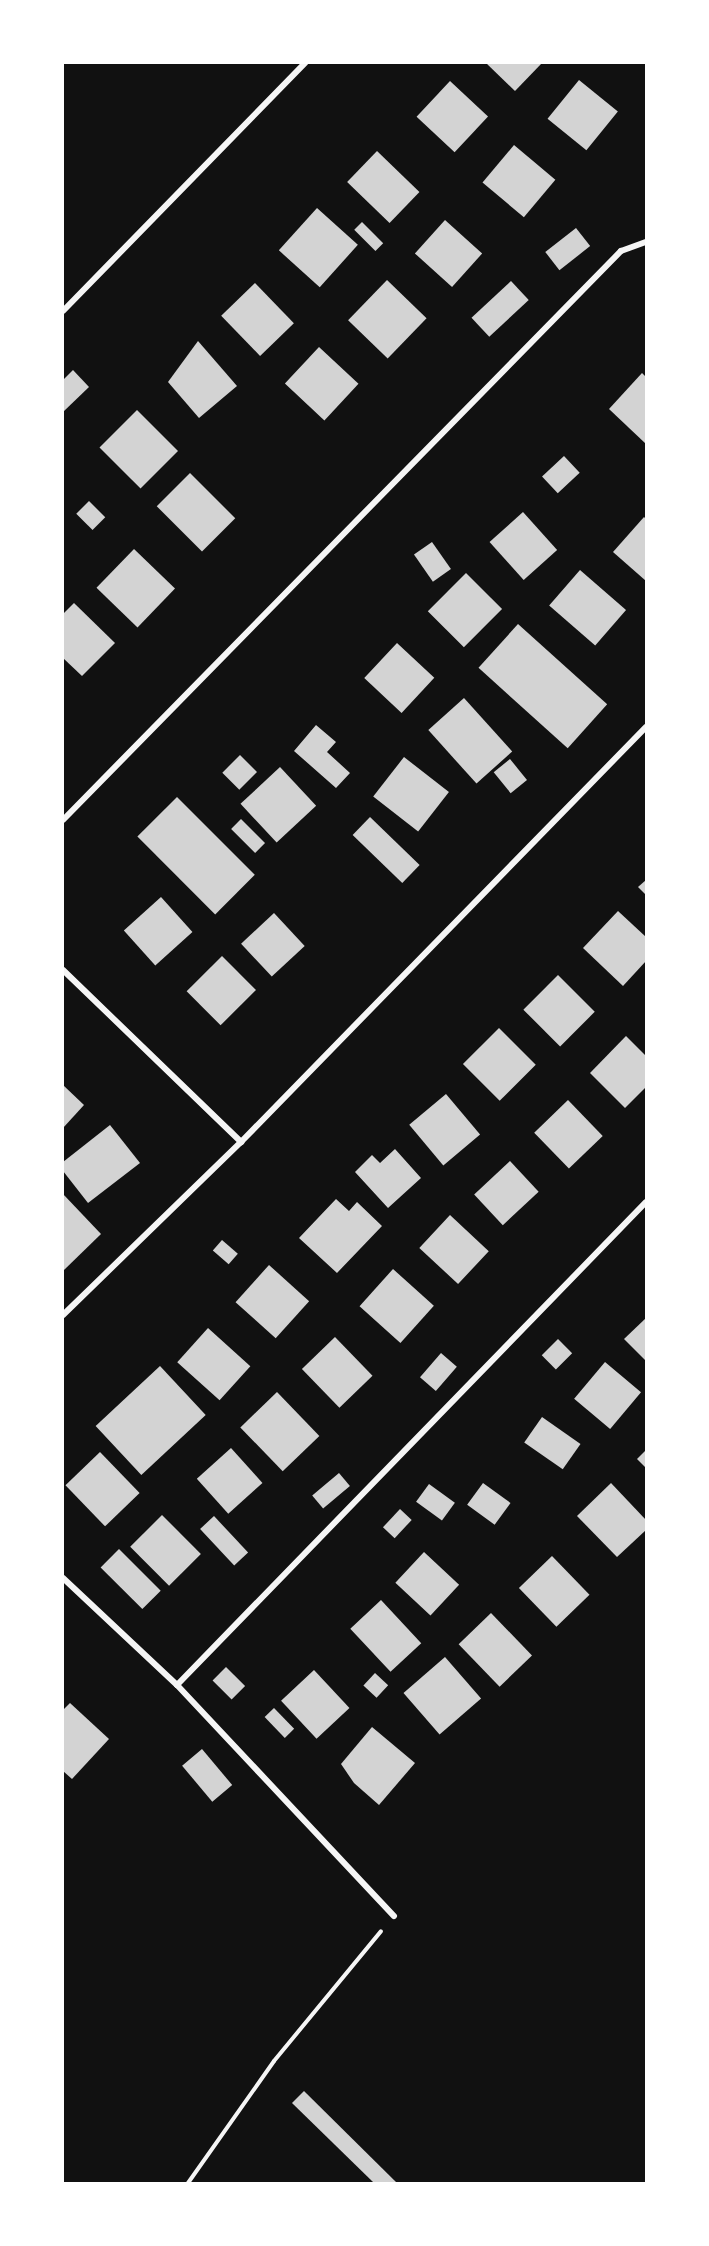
<!DOCTYPE html>
<html>
<head>
<meta charset="utf-8">
<style>
	body { margin:0 }
	#map { position:relative; width:709px; height:2246px; overflow:hidden; background:#111; font-family:Spectral,serif }
	div>[style] { position:absolute }
	[style*='--x'] { left:calc(var(--x)*1px); top:calc(var(--y)*1px); width:calc(var(--w)*1px); rotate:calc(var(--a)*1deg) }
	.building>* { inset:0; background:#d3d3d3; transform-origin:0 0 }
	.path>* { height:4px; margin:-2px; padding:0 2px; transform-origin:2px; border-radius:2px; background:#f5f5f5 }
	.minor>* { height:6px; margin:-3px; padding:0 3px; transform-origin:3px; border-radius:3px; background:#f5f5f5 }
	span { translate:-50% -50%; white-space:nowrap; text-align:center; line-height:1.15; -webkit-text-stroke:6px #fff; paint-order:stroke }
	.frame { position:absolute; inset:0; border:64px solid #fff; pointer-events:none }
</style>
</head>
<body>
<div id="map">
	<div class="building">
		<i style="clip-path:polygon(486px 63px,542px 63px,515px 91px)"></i>
		<i style="left:579px;top:80px;width:50px;height:50px;rotate:39deg"></i>
		<i style="left:450px;top:81px;width:52px;height:49px;rotate:43deg"></i>
		<i style="left:514px;top:145px;width:54px;height:49px;rotate:40deg"></i>
		<i style="left:377px;top:151px;width:59px;height:43px;rotate:44deg"></i>
		<i style="left:317px;top:208px;width:55px;height:57px;rotate:42deg"></i>
		<i style="left:445px;top:220px;width:50px;height:45px;rotate:42deg"></i>
		<i style="left:362px;top:222px;width:30px;height:11px;rotate:45deg"></i>
		<i style="left:576px;top:228px;width:23px;height:39px;rotate:52deg"></i>
		<i style="left:387px;top:280px;width:55px;height:56px;rotate:44deg"></i>
		<i style="left:511px;top:281px;width:26px;height:54px;rotate:47deg"></i>
		<i style="left:255px;top:283px;width:56px;height:47px;rotate:46deg"></i>
		<i style="clip-path:polygon(198px 341px,237px 386px,199px 418px,168px 382px)"></i>
		<i style="left:319px;top:347px;width:54px;height:50px;rotate:43deg"></i>
		<i style="clip-path:polygon(73px 370px,89px 387px,63px 412px,63px 380px)"></i>
		<i style="clip-path:polygon(642px 373px,646px 377px,646px 444px,609px 409px)"></i>
		<i style="left:137px;top:410px;width:58px;height:53px;rotate:45deg"></i>
		<i style="left:564px;top:456px;width:23px;height:30px;rotate:47deg"></i>
		<i style="left:190px;top:473px;width:64px;height:47px;rotate:45deg"></i>
		<i style="left:89px;top:501px;width:23px;height:18px;rotate:45deg"></i>
		<i style="left:523px;top:512px;width:51px;height:45px;rotate:48deg"></i>
		<i style="clip-path:polygon(644px 517px,646px 519px,646px 581px,613px 552px)"></i>
		<i style="left:432px;top:542px;width:33px;height:22px;rotate:55deg"></i>
		<i style="left:134px;top:549px;width:57px;height:54px;rotate:44deg"></i>
		<i style="left:580px;top:570px;width:61px;height:47px;rotate:41deg"></i>
		<i style="left:466px;top:573px;width:51px;height:54px;rotate:45deg"></i>
		<i style="clip-path:polygon(74px 603px,115px 643px,82px 676px,63px 658px,63px 614px)"></i>
		<i style="left:518px;top:624px;width:120px;height:59px;rotate:42deg"></i>
		<i style="left:397px;top:643px;width:51px;height:48px;rotate:43deg"></i>
		<i style="left:464px;top:698px;width:72px;height:48px;rotate:48deg"></i>
		<i style="clip-path:polygon(316px 725px,336px 742px,327px 752px,350px 773px,336px 788px,294px 751px)"></i>
		<i style="left:240px;top:755px;width:24px;height:25px;rotate:45deg"></i>
		<i style="left:404px;top:757px;width:57px;height:50px;rotate:38deg"></i>
		<i style="left:510px;top:759px;width:27px;height:21px;rotate:51deg"></i>
		<i style="left:280px;top:767px;width:53px;height:54px;rotate:47deg"></i>
		<i style="left:177px;top:797px;width:110px;height:56px;rotate:45deg"></i>
		<i style="left:370px;top:817px;width:69px;height:25px;rotate:44deg"></i>
		<i style="left:241px;top:819px;width:34px;height:14px;rotate:45deg"></i>
		<i style="clip-path:polygon(646px 880px,646px 895px,638px 887px)"></i>
		<i style="left:161px;top:897px;width:47px;height:50px;rotate:48deg"></i>
		<i style="clip-path:polygon(618px 911px,646px 937px,646px 961px,623px 986px,583px 948px)"></i>
		<i style="left:274px;top:913px;width:45px;height:45px;rotate:47deg"></i>
		<i style="left:222px;top:956px;width:48px;height:50px;rotate:45deg"></i>
		<i style="left:558px;top:975px;width:52px;height:49px;rotate:45deg"></i>
		<i style="left:499px;top:1028px;width:52px;height:51px;rotate:45deg"></i>
		<i style="clip-path:polygon(626px 1036px,646px 1056px,646px 1087px,625px 1108px,590px 1073px)"></i>
		<i style="clip-path:polygon(63px 1085px,84px 1105px,63px 1128px)"></i>
		<i style="left:446px;top:1094px;width:53px;height:48px;rotate:50deg"></i>
		<i style="left:568px;top:1100px;width:50px;height:47px;rotate:46deg"></i>
		<i style="clip-path:polygon(110px 1125px,140px 1163px,88px 1203px,63px 1171px,63px 1162px)"></i>
		<i style="clip-path:polygon(395px 1149px,421px 1178px,388px 1208px,355px 1172px,372px 1155px,380px 1163px)"></i>
		<i style="left:510px;top:1161px;width:42px;height:49px;rotate:47deg"></i>
		<i style="clip-path:polygon(63px 1194px,101px 1234px,63px 1271px)"></i>
		<i style="clip-path:polygon(336px 1199px,349px 1211px,357px 1202px,382px 1226px,337px 1273px,299px 1238px)"></i>
		<i style="left:450px;top:1215px;width:53px;height:45px;rotate:43deg"></i>
		<i style="left:222px;top:1240px;width:21px;height:14px;rotate:41deg"></i>
		<i style="left:269px;top:1265px;width:54px;height:50px;rotate:42deg"></i>
		<i style="left:393px;top:1269px;width:55px;height:50px;rotate:42deg"></i>
		<i style="clip-path:polygon(646px 1318px,646px 1361px,624px 1339px)"></i>
		<i style="left:208px;top:1328px;width:57px;height:46px;rotate:42deg"></i>
		<i style="left:335px;top:1337px;width:54px;height:46px;rotate:46deg"></i>
		<i style="left:558px;top:1339px;width:20px;height:23px;rotate:45deg"></i>
		<i style="left:441px;top:1353px;width:21px;height:32px;rotate:41deg"></i>
		<i style="left:605px;top:1362px;width:47px;height:48px;rotate:40deg"></i>
		<i style="left:160px;top:1366px;width:67px;height:88px;rotate:47deg"></i>
		<i style="left:277px;top:1392px;width:61px;height:51px;rotate:46deg"></i>
		<i style="left:542px;top:1417px;width:47px;height:31px;rotate:35deg"></i>
		<i style="left:231px;top:1448px;width:47px;height:46px;rotate:48deg"></i>
		<i style="clip-path:polygon(646px 1450px,646px 1468px,637px 1459px)"></i>
		<i style="left:100px;top:1452px;width:57px;height:48px;rotate:46deg"></i>
		<i style="left:339px;top:1473px;width:17px;height:35px;rotate:50deg"></i>
		<i style="left:483px;top:1483px;width:34px;height:27px;rotate:36deg"></i>
		<i style="clip-path:polygon(611px 1483px,646px 1520px,646px 1530px,617px 1557px,577px 1516px)"></i>
		<i style="left:429px;top:1484px;width:32px;height:22px;rotate:36deg"></i>
		<i style="left:400px;top:1509px;width:16px;height:25px;rotate:43deg"></i>
		<i style="left:162px;top:1515px;width:55px;height:45px;rotate:45deg"></i>
		<i style="left:214px;top:1516px;width:50px;height:19px;rotate:47deg"></i>
		<i style="left:119px;top:1549px;width:59px;height:26px;rotate:45deg"></i>
		<i style="left:424px;top:1552px;width:48px;height:42px;rotate:43deg"></i>
		<i style="left:552px;top:1556px;width:54px;height:46px;rotate:46deg"></i>
		<i style="left:381px;top:1600px;width:59px;height:42px;rotate:47deg"></i>
		<i style="left:491px;top:1613px;width:59px;height:45px;rotate:46deg"></i>
		<i style="left:445px;top:1657px;width:55px;height:55px;rotate:49deg"></i>
		<i style="left:226px;top:1667px;width:27px;height:19px;rotate:45deg"></i>
		<i style="left:314px;top:1670px;width:52px;height:45px;rotate:47deg"></i>
		<i style="left:375px;top:1673px;width:18px;height:17px;rotate:43deg"></i>
		<i style="clip-path:polygon(70px 1703px,109px 1739px,72px 1779px,63px 1771px,63px 1710px)"></i>
		<i style="left:274px;top:1708px;width:29px;height:13px;rotate:46deg"></i>
		<i style="clip-path:polygon(372px 1727px,415px 1763px,379px 1805px,354px 1783px,341px 1764px)"></i>
		<i style="left:202px;top:1749px;width:47px;height:26px;rotate:50deg"></i>
		<i style="clip-path:polygon(304px 2091px,397px 2183px,374px 2183px,292px 2103px)"></i>
	</div>
	<div class="path">
		<i style="--x:188;--y:2183;--w:149;--a:-54.8"></i>
		<i style="--x:274;--y:2061;--w:168;--a:-50.5"></i>
	</div>
	<div class="minor">
		<i style="--x:63;--y:311;--w:347;--a:-45.7"></i>
		<i style="--x:63;--y:820;--w:797;--a:-45.56"></i>
		<i style="--x:621;--y:251;--w:27;--a:-20"></i>
		<i style="--x:63;--y:970;--w:248;--a:44"></i>
		<i style="--x:63;--y:1315;--w:248;--a:-44.2"></i>
		<i style="--x:241;--y:1142;--w:580;--a:-45.7"></i>
		<i style="--x:63;--y:1578;--w:156;--a:43.2"></i>
		<i style="--x:177;--y:1685;--w:317;--a:46.8"></i>
		<i style="--x:177;--y:1685;--w:673;--a:-45.84"></i>
	</div>
	<div class="frame"></div>
</div>
</body>
</html>
